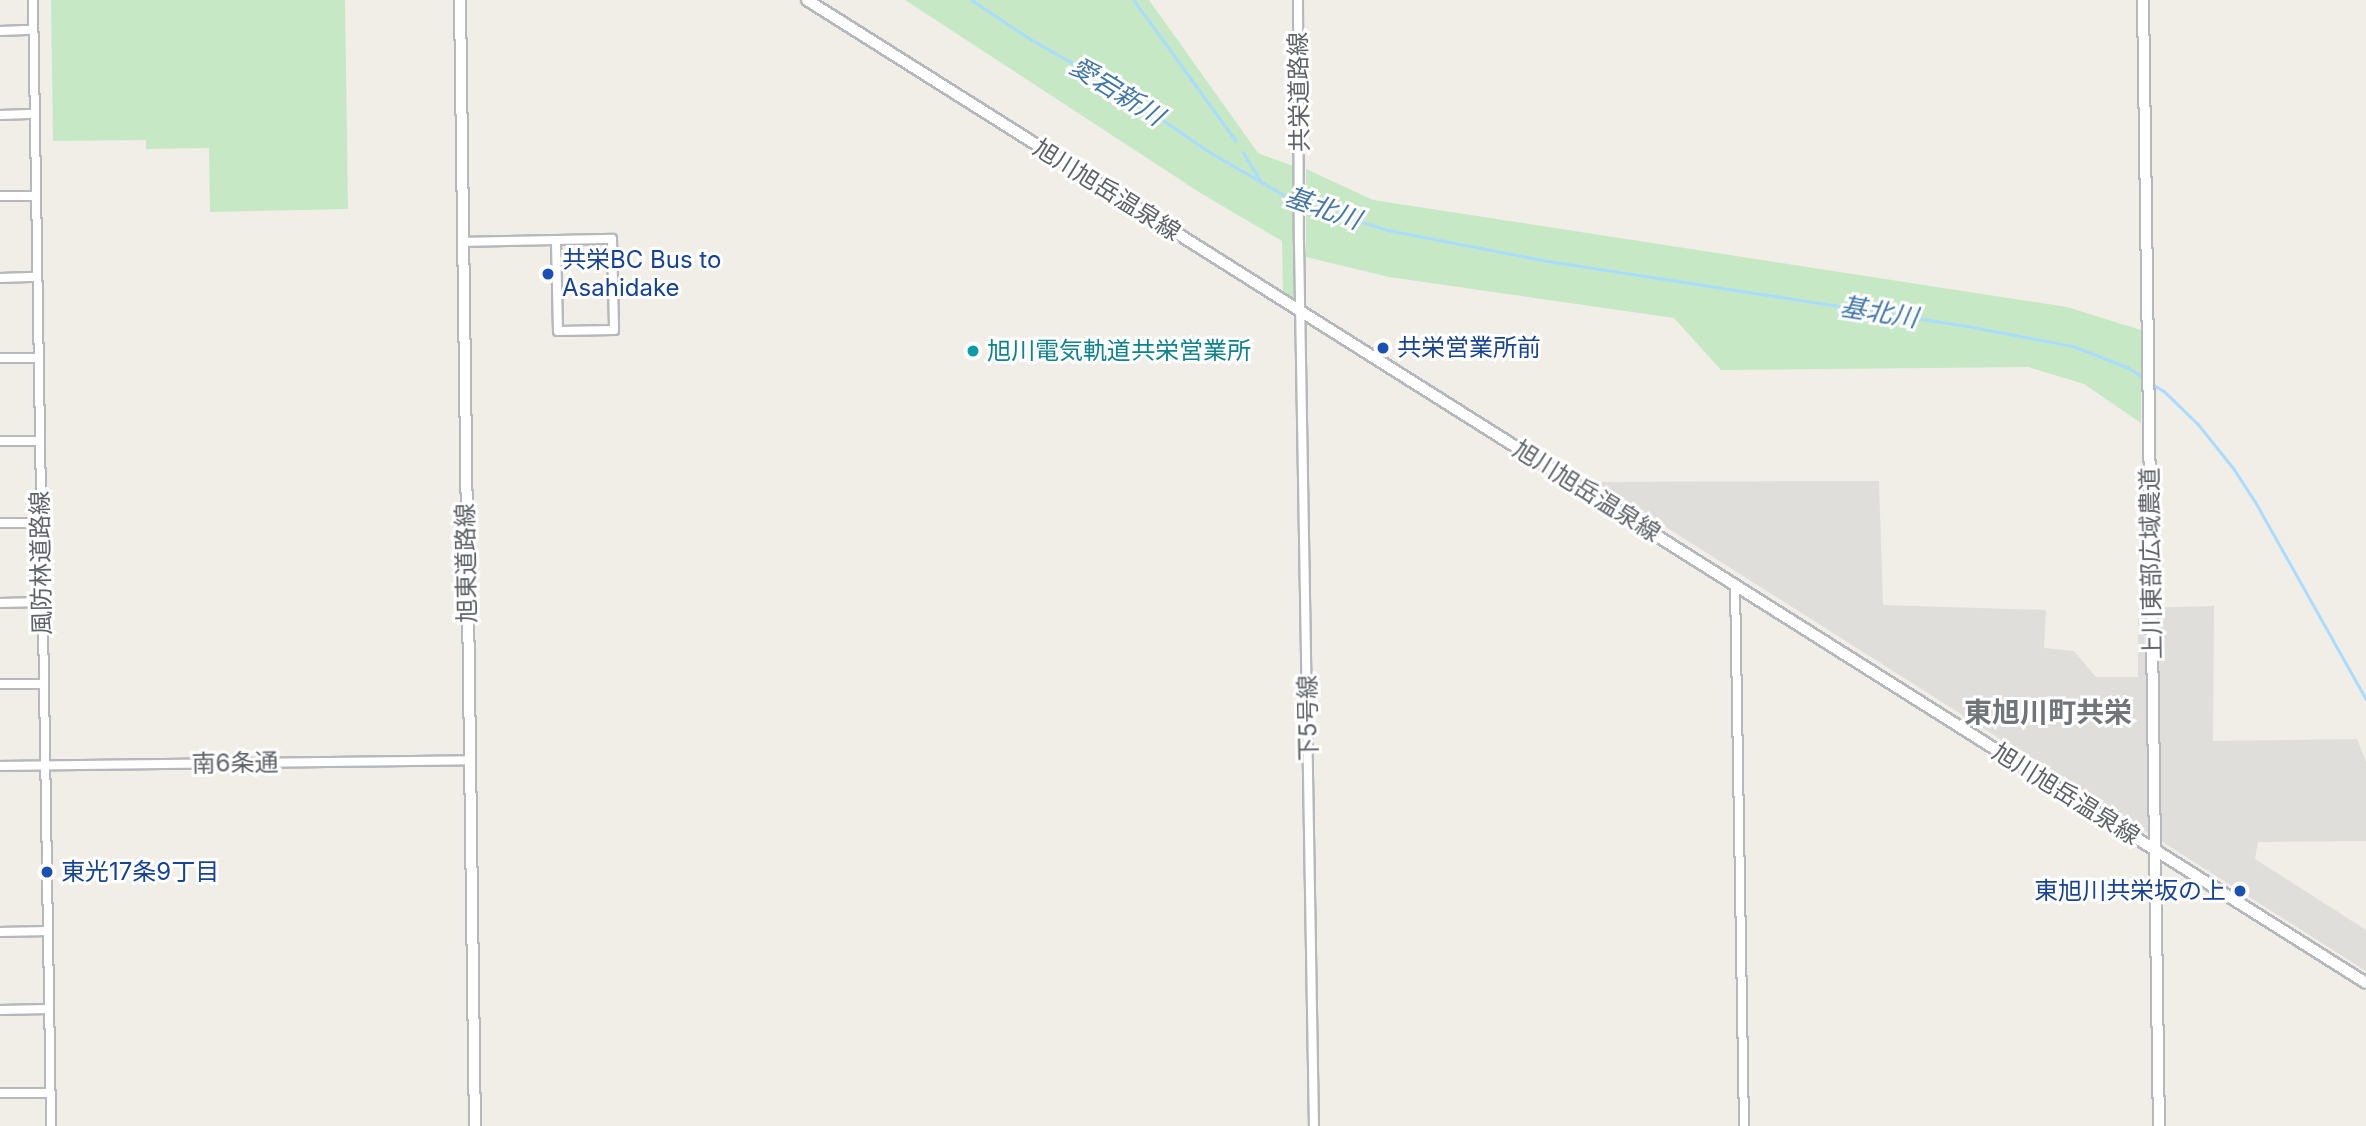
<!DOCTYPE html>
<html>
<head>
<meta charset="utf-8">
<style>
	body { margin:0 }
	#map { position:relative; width:2366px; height:1126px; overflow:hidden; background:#f1eee8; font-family:Inter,"Noto Sans JP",sans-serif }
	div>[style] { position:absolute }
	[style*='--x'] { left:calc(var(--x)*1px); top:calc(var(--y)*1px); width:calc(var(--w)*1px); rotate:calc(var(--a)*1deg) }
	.industrial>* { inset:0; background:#e0deda }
	.green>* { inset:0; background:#c6e8c5 }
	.stream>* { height:2.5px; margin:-1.25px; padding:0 1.25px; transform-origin:1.25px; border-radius:1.25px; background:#aadcfe }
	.roads { filter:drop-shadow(2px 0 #b5b8bc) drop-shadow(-2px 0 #b5b8bc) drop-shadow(0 2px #b5b8bc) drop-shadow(0 -2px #b5b8bc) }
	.minor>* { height:8px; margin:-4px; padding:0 4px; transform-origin:4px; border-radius:4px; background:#fff }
	.tertiary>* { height:10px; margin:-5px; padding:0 5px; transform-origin:5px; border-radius:5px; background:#fff }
	.secondary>* { height:10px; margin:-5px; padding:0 5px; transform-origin:5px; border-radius:5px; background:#fff }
	.dots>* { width:19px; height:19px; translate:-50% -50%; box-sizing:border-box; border:4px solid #fff; border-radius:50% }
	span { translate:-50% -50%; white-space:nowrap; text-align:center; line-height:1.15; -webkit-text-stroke:6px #fff; paint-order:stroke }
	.street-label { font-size:24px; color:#5f6368 }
	.transit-label { font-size:24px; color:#164399 }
	.left { translate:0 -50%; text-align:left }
	.right { translate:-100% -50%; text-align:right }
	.culture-label { font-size:24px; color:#0d838f }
	.water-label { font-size:26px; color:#4277a9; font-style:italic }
	.quarter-label { font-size:28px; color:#70757a; font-weight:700 }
</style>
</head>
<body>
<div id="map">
	<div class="industrial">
		<i style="clip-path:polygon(1879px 481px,1883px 605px,2046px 610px,2044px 648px,2074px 651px,2096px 677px,2138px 677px,2138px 608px,2214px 606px,2213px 741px,2357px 739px,2366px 762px,2366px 841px,2258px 842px,2255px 859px,2366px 930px,2366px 971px,1595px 482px)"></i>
	</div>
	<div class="green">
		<i style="clip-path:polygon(51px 0,345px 0,348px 209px,210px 212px,209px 148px,146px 149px,146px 140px,53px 141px)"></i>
		<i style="clip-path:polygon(905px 0,1149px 0,1258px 153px,1293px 166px,1295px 303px,1283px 296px,1282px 241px,1202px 194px)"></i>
		<i style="clip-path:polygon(1306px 169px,1373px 200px,2067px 307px,2141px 330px,2141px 423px,2084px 384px,2028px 367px,1721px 370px,1674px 318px,1389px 277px,1306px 257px)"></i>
	</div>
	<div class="stream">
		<i style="--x:972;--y:0;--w:66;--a:33.9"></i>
		<i style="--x:1027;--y:37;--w:101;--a:29.6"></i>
		<i style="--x:1115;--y:87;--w:113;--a:34.5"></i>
		<i style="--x:1208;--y:151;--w:102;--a:30.1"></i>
		<i style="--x:1134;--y:0;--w:174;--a:54.1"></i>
		<i style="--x:1243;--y:152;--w:32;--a:58"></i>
		<i style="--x:1302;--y:204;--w:90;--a:16.8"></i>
		<i style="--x:1388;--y:230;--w:163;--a:11"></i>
		<i style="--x:1548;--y:261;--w:424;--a:8.8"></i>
		<i style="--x:1967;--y:326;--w:108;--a:10.7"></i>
		<i style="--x:2073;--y:346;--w:58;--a:21.3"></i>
		<i style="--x:2127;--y:367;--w:22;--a:32"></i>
		<i style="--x:2151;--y:383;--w:15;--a:32"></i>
		<i style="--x:2164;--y:391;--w:47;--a:44.1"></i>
		<i style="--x:2198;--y:424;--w:58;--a:51.3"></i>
		<i style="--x:2234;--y:469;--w:38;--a:57"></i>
		<i style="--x:2255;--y:501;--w:227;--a:60.7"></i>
	</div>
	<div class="roads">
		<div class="minor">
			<i style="--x:33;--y:0;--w:1126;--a:89.08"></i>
			<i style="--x:1298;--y:0;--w:242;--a:89.8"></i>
			<i style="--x:1299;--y:242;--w:884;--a:89.03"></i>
			<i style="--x:0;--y:31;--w:33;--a:-2"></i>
			<i style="--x:0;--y:115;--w:35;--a:-2"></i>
			<i style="--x:0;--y:196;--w:36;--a:0"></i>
			<i style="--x:463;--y:242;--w:149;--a:-1.2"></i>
			<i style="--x:612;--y:239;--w:91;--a:88.7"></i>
			<i style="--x:614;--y:330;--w:56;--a:179"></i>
			<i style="--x:558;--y:331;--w:90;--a:-91.3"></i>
			<i style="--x:0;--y:278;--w:37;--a:-2"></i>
			<i style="--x:0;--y:358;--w:39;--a:0"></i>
			<i style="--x:0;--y:441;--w:40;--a:0"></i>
			<i style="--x:0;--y:523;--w:40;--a:0"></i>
			<i style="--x:1735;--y:584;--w:542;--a:89.05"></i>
			<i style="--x:0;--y:603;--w:42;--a:-1.4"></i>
			<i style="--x:0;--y:684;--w:43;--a:0"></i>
			<i style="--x:0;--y:766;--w:469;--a:-0.7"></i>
			<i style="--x:0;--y:932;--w:48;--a:-1.2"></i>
			<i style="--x:0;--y:1010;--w:49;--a:-1.2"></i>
			<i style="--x:0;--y:1093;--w:50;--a:0"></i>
		</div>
		<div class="tertiary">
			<i style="--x:460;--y:0;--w:1126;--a:89.24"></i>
			<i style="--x:2143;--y:0;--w:1126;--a:89.19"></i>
		</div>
		<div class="secondary">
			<i style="--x:807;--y:0;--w:1843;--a:32.23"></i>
		</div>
	</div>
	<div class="dots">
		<i style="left:548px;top:274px;background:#1a4fb4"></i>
		<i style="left:1383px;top:348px;background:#1a4fb4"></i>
		<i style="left:973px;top:351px;background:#0f9aa8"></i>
		<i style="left:47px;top:872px;background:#1a4fb4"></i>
		<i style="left:2240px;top:891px;background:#1a4fb4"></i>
	</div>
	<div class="street-label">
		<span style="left:1299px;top:92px;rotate:-91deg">共栄道路線</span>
		<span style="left:1107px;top:190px;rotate:32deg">旭川旭岳温泉線</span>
		<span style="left:1587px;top:491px;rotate:32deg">旭川旭岳温泉線</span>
		<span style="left:41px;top:563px;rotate:-91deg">風防林道路線</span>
		<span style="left:466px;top:563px;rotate:-91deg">旭東道路線</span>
		<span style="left:2151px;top:563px;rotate:-91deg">上川東部広域農道</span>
		<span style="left:1308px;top:718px;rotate:-91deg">下5号線</span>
		<span style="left:235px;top:763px;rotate:-1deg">南6条通</span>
		<span style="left:2066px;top:794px;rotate:32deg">旭川旭岳温泉線</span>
	</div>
	<div class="transit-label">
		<span class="left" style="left:562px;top:274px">共栄BC Bus to<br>Asahidake</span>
		<span class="left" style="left:1397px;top:348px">共栄営業所前</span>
		<span class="left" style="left:61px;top:872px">東光17条9丁目</span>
		<span class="right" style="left:2226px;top:891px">東旭川共栄坂の上</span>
	</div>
	<div class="culture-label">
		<span class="left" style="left:987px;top:351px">旭川電気軌道共栄営業所</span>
	</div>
	<div class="water-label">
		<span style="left:1117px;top:91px;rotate:32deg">愛宕新川</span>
		<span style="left:1323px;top:208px;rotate:19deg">基北川</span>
		<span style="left:1879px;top:312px;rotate:9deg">基北川</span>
	</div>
	<div class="quarter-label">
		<span style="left:2048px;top:712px">東旭川町共栄</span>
	</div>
</div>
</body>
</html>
